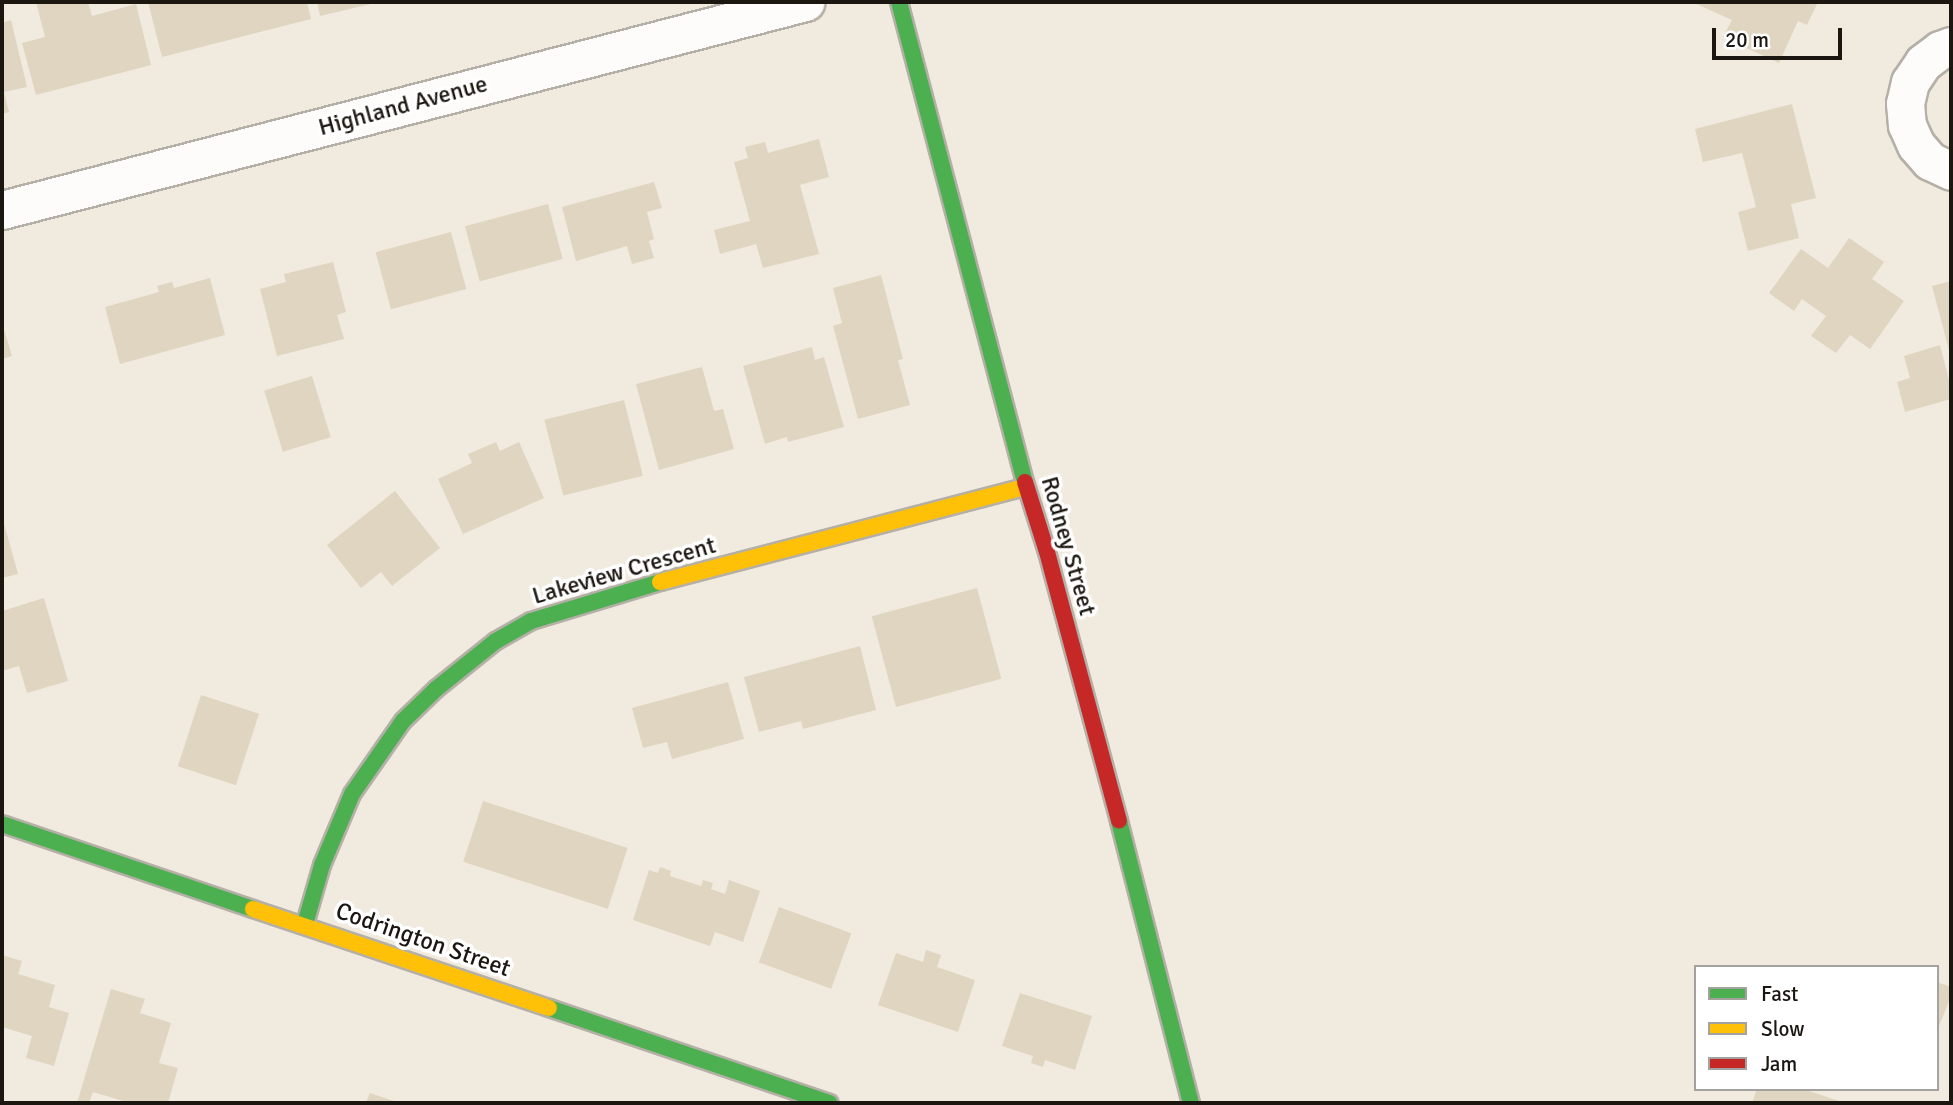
<!DOCTYPE html>
<html>
<head>
<meta charset="utf-8">
<style>
	body { margin:0 }
	#map { position:relative; width:1953px; height:1105px; overflow:hidden; background:#f1eadf; font-family:Signika,sans-serif }
	div>[style] { position:absolute }
	[style*='--x'] { left:calc(var(--x)*1px); top:calc(var(--y)*1px); width:calc(var(--w)*1px); rotate:calc(var(--a)*1deg) }
	.building>* { inset:0; background:#e0d5c0; transform-origin:0 0 }
	.roads { filter:drop-shadow(2px 0 #b5b0a7) drop-shadow(-2px 0 #b5b0a7) drop-shadow(0 2px #b5b0a7) drop-shadow(0 -2px #b5b0a7) }
	.street>* { height:37px; margin:-18.5px; padding:0 18.5px; transform-origin:18.5px; border-radius:18.5px; background:#fdfcfa }
	.fast>* { height:16px; margin:-8px; padding:0 8px; transform-origin:8px; border-radius:8px; background:#4caf50 }
	.slow>* { height:16px; margin:-8px; padding:0 8px; transform-origin:8px; border-radius:8px; background:#ffc107 }
	.jam>* { height:16px; margin:-8px; padding:0 8px; transform-origin:8px; border-radius:8px; background:#c62828 }
	span { translate:-50% -50%; white-space:nowrap; text-align:center; line-height:1.15; -webkit-text-stroke:7px #fff; paint-order:stroke }
	.street-label { font-size:24px; color:#1b1610 }
	.frame { position:absolute; inset:0; border:4px solid #1b1610; pointer-events:none }
	.legend { position:absolute; left:1694px; top:965px; width:245px; height:126px; box-sizing:border-box; background:#fff; border:2px solid #a4a29f; margin:0; padding:9px 12px; list-style:none; font-size:21px; color:#1b1610 }
	.legend li { display:flex; align-items:center; gap:14px; height:35px }
	.legend b { width:35px; border:2px solid #a4a29f }
	.scale { position:absolute; left:1712px; top:28px; width:130px; height:32px; box-sizing:border-box; border:4px solid #1b1610; border-top:0; padding-left:9px; font-size:21px; line-height:24px; white-space:nowrap; color:#1b1610; -webkit-text-stroke:5px #fff; paint-order:stroke }
</style>
</head>
<body>
<div id="map">
	<div class="building">
		<i style="clip-path:polygon(36px 2px,88px 2px,92px 16px,136px 4px,151px 65px,36px 95px,22px 43px,45px 37px)"></i>
		<i style="clip-path:polygon(148px 2px,307px 2px,311px 19px,162px 57px)"></i>
		<i style="clip-path:polygon(317px 2px,375px 2px,375px 3px,320px 16px)"></i>
		<i style="clip-path:polygon(1692px 2px,1818px 2px,1807px 25px,1798px 21px,1779px 63px,1723px 37px,1732px 20px)"></i>
		<i style="clip-path:polygon(11px 20px,27px 87px,4px 92px,9px 112px,2px 114px,2px 23px)"></i>
		<i style="clip-path:polygon(1792px 104px,1816px 198px,1791px 204px,1799px 238px,1748px 251px,1738px 212px,1756px 207px,1742px 153px,1703px 162px,1695px 129px)"></i>
		<i style="clip-path:polygon(819px 139px,829px 177px,800px 185px,819px 254px,763px 268px,756px 244px,720px 254px,714px 230px,750px 221px,734px 162px,748px 158px,745px 147px,765px 142px,768px 153px)"></i>
		<i style="clip-path:polygon(654px 182px,662px 208px,647px 212px,654px 239px,649px 241px,654px 258px,632px 264px,627px 246px,576px 261px,562px 207px)"></i>
		<i style="left:548px;top:204px;width:57px;height:86px;rotate:75deg"></i>
		<i style="left:451px;top:232px;width:59px;height:78px;rotate:75deg"></i>
		<i style="clip-path:polygon(1849px 238px,1884px 262px,1872px 279px,1904px 301px,1870px 349px,1850px 335px,1836px 353px,1811px 336px,1826px 316px,1802px 299px,1794px 311px,1769px 293px,1801px 249px,1828px 268px)"></i>
		<i style="clip-path:polygon(333px 262px,346px 312px,337px 315px,344px 339px,277px 356px,260px 289px,286px 282px,284px 274px)"></i>
		<i style="clip-path:polygon(881px 275px,903px 359px,898px 360px,910px 405px,858px 419px,833px 326px,842px 323px,833px 288px)"></i>
		<i style="clip-path:polygon(210px 278px,225px 335px,120px 364px,105px 307px,159px 292px,157px 286px,172px 282px,174px 288px)"></i>
		<i style="clip-path:polygon(1951px 281px,1951px 350px,1949px 350px,1932px 286px)"></i>
		<i style="clip-path:polygon(2px 323px,12px 356px,2px 359px)"></i>
		<i style="clip-path:polygon(1940px 345px,1951px 388px,1951px 399px,1905px 412px,1897px 382px,1910px 378px,1904px 356px)"></i>
		<i style="clip-path:polygon(812px 347px,815px 360px,824px 357px,844px 427px,788px 442px,787px 437px,765px 444px,743px 366px)"></i>
		<i style="clip-path:polygon(702px 367px,714px 411px,723px 409px,734px 449px,659px 470px,636px 384px)"></i>
		<i style="left:312px;top:376px;width:64px;height:50px;rotate:73deg"></i>
		<i style="left:624px;top:400px;width:78px;height:82px;rotate:76deg"></i>
		<i style="clip-path:polygon(496px 442px,500px 451px,519px 442px,544px 498px,463px 534px,438px 479px,472px 463px,468px 454px)"></i>
		<i style="clip-path:polygon(395px 491px,440px 548px,392px 586px,381px 572px,361px 588px,327px 545px)"></i>
		<i style="clip-path:polygon(2px 516px,18px 574px,2px 578px)"></i>
		<i style="left:977px;top:588px;width:94px;height:109px;rotate:75deg"></i>
		<i style="clip-path:polygon(44px 598px,68px 681px,27px 693px,19px 666px,2px 671px,2px 611px)"></i>
		<i style="clip-path:polygon(860px 646px,876px 710px,803px 729px,801px 721px,759px 732px,744px 677px)"></i>
		<i style="clip-path:polygon(728px 682px,744px 739px,672px 759px,667px 742px,643px 748px,632px 708px)"></i>
		<i style="left:201px;top:695px;width:61px;height:75px;rotate:18deg"></i>
		<i style="left:483px;top:801px;width:152px;height:64px;rotate:18deg"></i>
		<i style="clip-path:polygon(660px 867px,671px 871px,670px 876px,701px 886px,703px 880px,713px 883px,711px 889px,725px 894px,729px 880px,760px 891px,743px 942px,715px 932px,710px 946px,633px 920px,649px 870px,658px 873px)"></i>
		<i style="left:779px;top:907px;width:77px;height:59px;rotate:20deg"></i>
		<i style="clip-path:polygon(926px 950px,941px 955px,937px 967px,975px 980px,958px 1032px,878px 1005px,896px 953px,923px 962px)"></i>
		<i style="clip-path:polygon(2px 955px,22px 961px,18px 974px,55px 985px,49px 1007px,69px 1013px,54px 1066px,26px 1058px,32px 1036px,2px 1027px)"></i>
		<i style="clip-path:polygon(1937px 982px,1951px 987px,1951px 996px,1937px 1031px)"></i>
		<i style="clip-path:polygon(111px 989px,145px 999px,140px 1013px,171px 1023px,159px 1063px,178px 1068px,168px 1103px,130px 1103px,93px 1092px,89px 1103px,77px 1103px)"></i>
		<i style="clip-path:polygon(1020px 993px,1092px 1016px,1075px 1070px,1045px 1060px,1043px 1067px,1031px 1063px,1033px 1056px,1002px 1046px)"></i>
		<i style="clip-path:polygon(1757px 1089px,1803px 1089px,1845px 1103px,1752px 1103px)"></i>
		<i style="clip-path:polygon(370px 1093px,400px 1103px,366px 1103px)"></i>
	</div>
	<div class="roads">
		<div class="street">
			<i style="--x:1951;--y:46;--w:12;--a:160"></i>
			<i style="--x:1940;--y:50;--w:21;--a:143"></i>
			<i style="--x:1923;--y:63;--w:23;--a:124"></i>
			<i style="--x:1910;--y:82;--w:22;--a:103"></i>
			<i style="--x:1905;--y:103;--w:22;--a:85"></i>
			<i style="--x:1907;--y:125;--w:22;--a:66"></i>
			<i style="--x:1916;--y:145;--w:21;--a:49"></i>
			<i style="--x:1930;--y:161;--w:23;--a:25"></i>
			<i style="--x:2;--y:210;--w:830;--a:-14.52"></i>
		</div>
		<div class="fast">
			<i style="--x:899;--y:2;--w:496;--a:75.3"></i>
			<i style="--x:1119;--y:821;--w:291;--a:75.7"></i>
			<i style="--x:2;--y:824;--w:265;--a:18.7"></i>
			<i style="--x:305;--y:924;--w:61;--a:-73.9"></i>
			<i style="--x:322;--y:865;--w:77;--a:-67.1"></i>
			<i style="--x:352;--y:794;--w:89;--a:-55.1"></i>
			<i style="--x:403;--y:721;--w:46;--a:-44.1"></i>
			<i style="--x:436;--y:689;--w:77;--a:-38.7"></i>
			<i style="--x:496;--y:641;--w:40;--a:-29.7"></i>
			<i style="--x:531;--y:621;--w:135;--a:-16.8"></i>
			<i style="--x:549;--y:1008;--w:296;--a:18.7"></i>
		</div>
		<div class="slow">
			<i style="--x:660;--y:582;--w:378;--a:-14.6"></i>
			<i style="--x:253;--y:909;--w:312;--a:18.5"></i>
		</div>
		<div class="jam">
			<i style="--x:1025;--y:482;--w:73;--a:72.6"></i>
			<i style="--x:1047;--y:552;--w:278;--a:75"></i>
		</div>
	</div>
	<div class="street-label">
		<span style="left:403px;top:106px;rotate:-15deg">Highland Avenue</span>
		<span style="left:1068px;top:546px;rotate:74deg">Rodney Street</span>
		<span style="left:624px;top:571px;rotate:-16deg">Lakeview Crescent</span>
		<span style="left:423px;top:940px;rotate:19deg">Codrington Street</span>
	</div>
	<div class="frame"></div>
	<ul class="legend">
	<li><b style="height:9px;background:#4caf50"></b>Fast</li>
	<li><b style="height:9px;background:#ffc107"></b>Slow</li>
	<li><b style="height:9px;background:#c62828"></b>Jam</li>
	</ul>
	<div class="scale">20 m</div>
</div>
</body>
</html>
